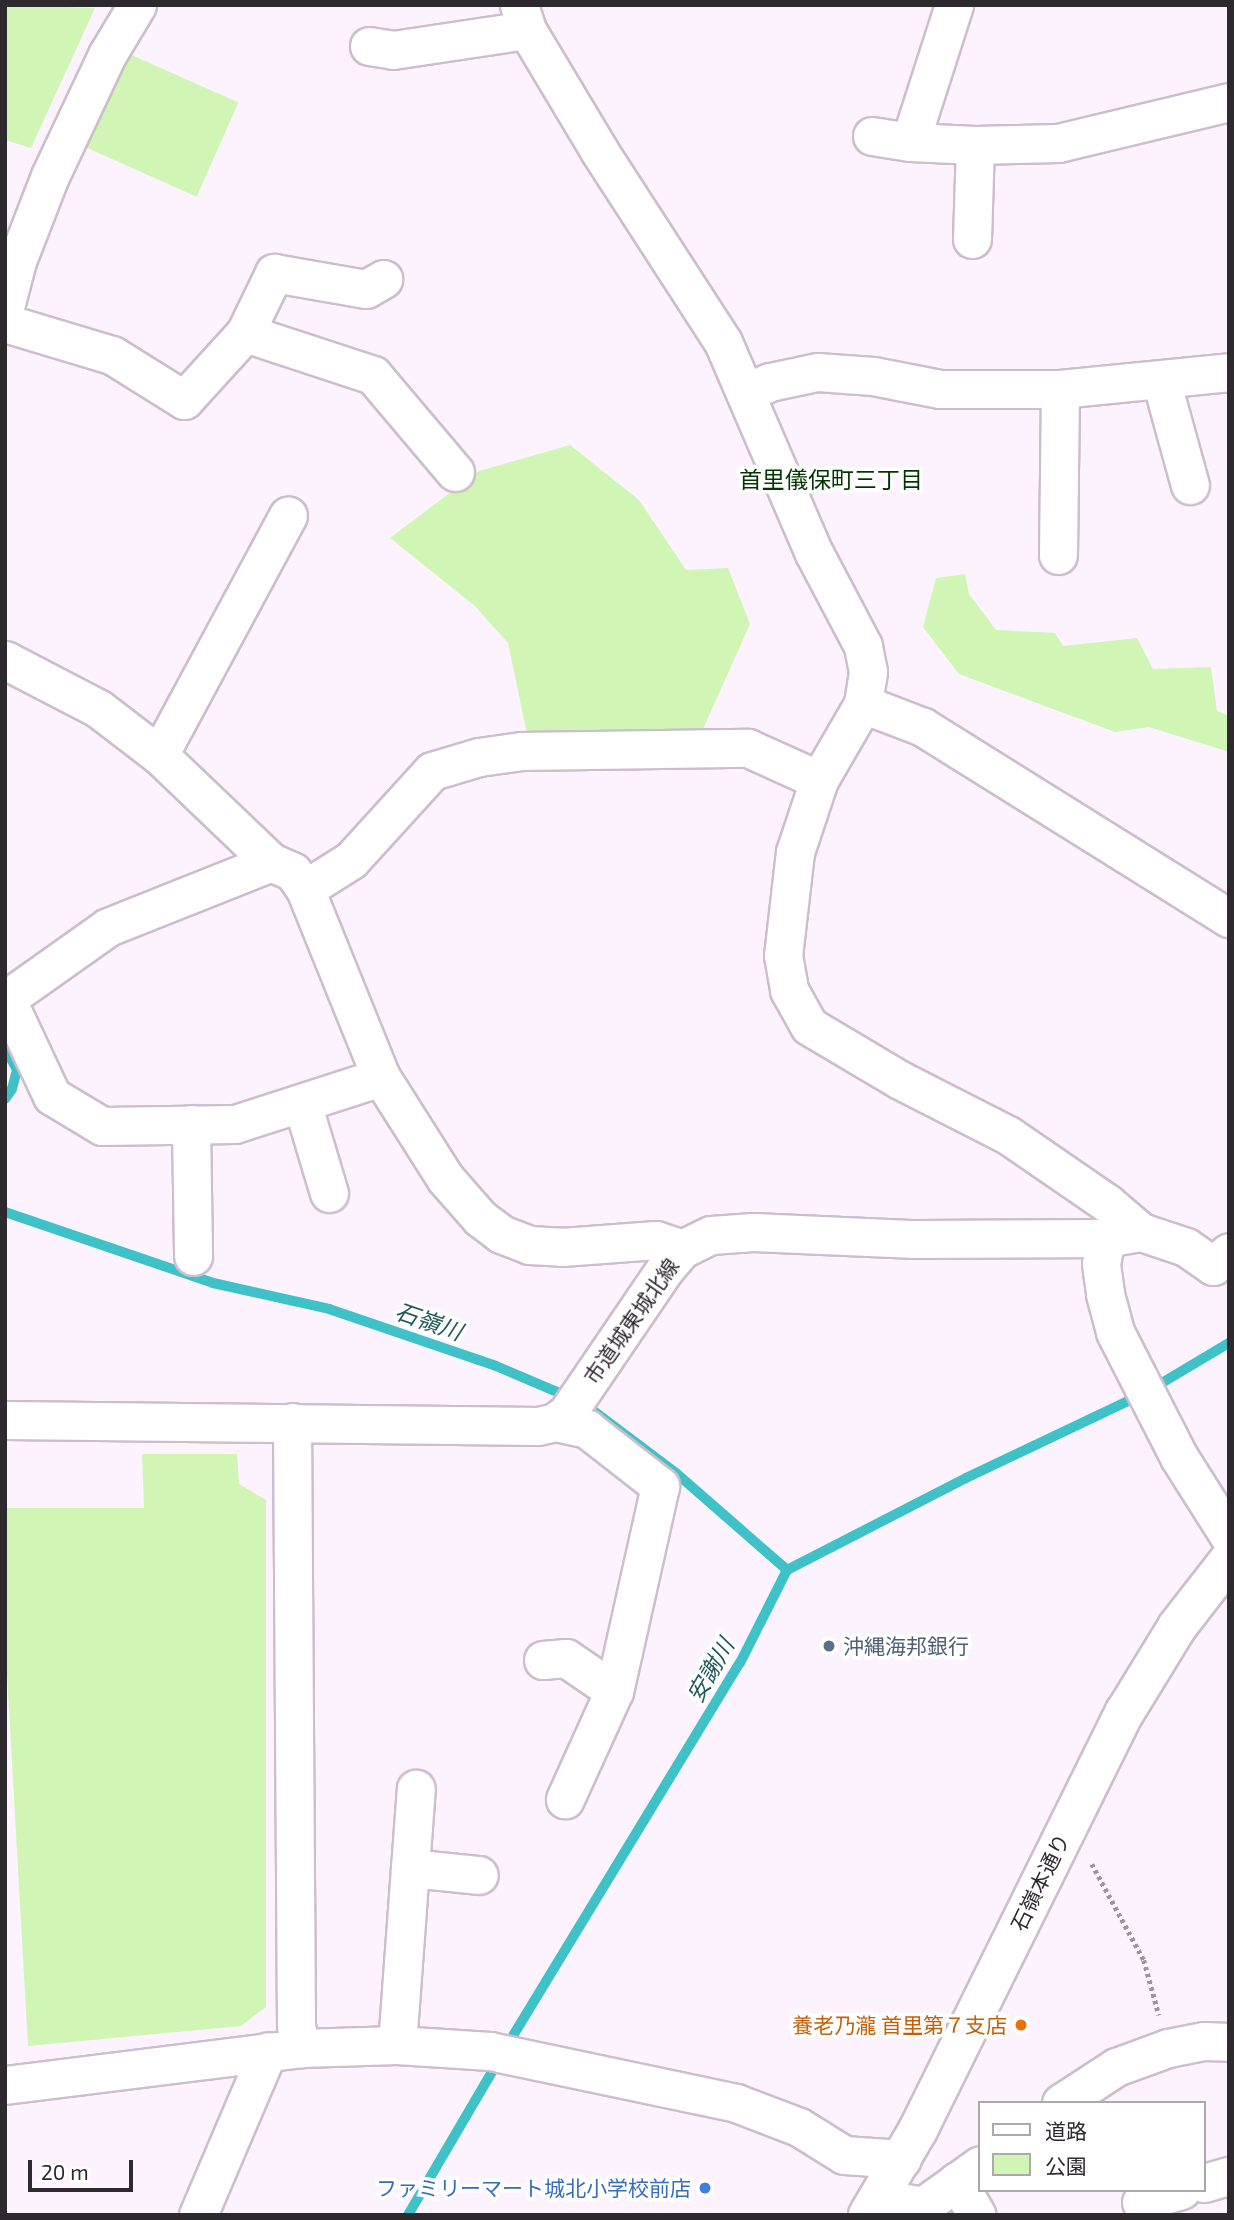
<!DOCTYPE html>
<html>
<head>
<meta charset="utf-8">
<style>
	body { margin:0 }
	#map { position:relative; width:1234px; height:2220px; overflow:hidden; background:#fdf3fe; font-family:"Exo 2","Noto Sans JP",sans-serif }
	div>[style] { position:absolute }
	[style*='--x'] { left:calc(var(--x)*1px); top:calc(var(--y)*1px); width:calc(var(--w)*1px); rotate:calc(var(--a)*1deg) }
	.green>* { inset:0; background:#d0f5b4; transform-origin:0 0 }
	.stream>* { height:10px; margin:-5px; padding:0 5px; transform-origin:5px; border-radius:5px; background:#3ec1c7 }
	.path>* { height:4.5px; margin-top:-2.25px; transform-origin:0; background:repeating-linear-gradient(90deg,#9c959d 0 3.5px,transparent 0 7px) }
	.roads { filter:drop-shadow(2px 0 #cdbece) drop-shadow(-2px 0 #cdbece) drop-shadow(0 2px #cdbece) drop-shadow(0 -2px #cdbece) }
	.street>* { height:37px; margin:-18.5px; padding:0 18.5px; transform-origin:18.5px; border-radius:18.5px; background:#fff }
	.secondary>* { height:38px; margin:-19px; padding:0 19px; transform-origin:19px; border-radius:19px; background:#fff }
	.dots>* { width:19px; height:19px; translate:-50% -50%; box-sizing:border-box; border:4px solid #fff; border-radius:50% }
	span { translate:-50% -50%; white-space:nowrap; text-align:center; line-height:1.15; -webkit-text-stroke:7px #fff; paint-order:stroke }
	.street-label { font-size:21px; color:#2e292f }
	.service-label { font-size:21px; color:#4e5e75 }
	.left { translate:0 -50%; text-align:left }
	.food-label { font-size:21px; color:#c56008 }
	.right { translate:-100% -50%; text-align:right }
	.shop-label { font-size:21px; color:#366cbe }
	.neighbourhood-label { font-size:23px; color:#013600 }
	.water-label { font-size:23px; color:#22585b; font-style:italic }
	.frame { position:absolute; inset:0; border:7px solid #2e292f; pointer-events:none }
	.legend { position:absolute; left:978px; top:2101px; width:228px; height:91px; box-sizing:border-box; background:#fff; border:2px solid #aba9ac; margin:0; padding:9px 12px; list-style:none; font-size:21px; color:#2e292f }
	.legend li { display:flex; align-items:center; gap:14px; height:35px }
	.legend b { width:35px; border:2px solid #aba9ac }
	.scale { position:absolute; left:28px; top:2160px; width:105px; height:32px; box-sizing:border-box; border:4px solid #2e292f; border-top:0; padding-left:9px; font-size:21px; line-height:24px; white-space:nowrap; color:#2e292f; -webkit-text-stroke:5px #fff; paint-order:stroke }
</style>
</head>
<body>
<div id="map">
	<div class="green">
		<i style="clip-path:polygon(5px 5px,95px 8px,31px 148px,5px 140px)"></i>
		<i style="left:127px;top:53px;width:122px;height:103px;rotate:24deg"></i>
		<i style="clip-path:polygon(570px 445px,639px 500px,686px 570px,728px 568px,750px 624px,703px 729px,527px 734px,508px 643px,475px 606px,390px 538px,479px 471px)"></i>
		<i style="clip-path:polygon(965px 574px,969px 594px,996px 630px,1055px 633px,1063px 646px,1137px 638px,1153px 669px,1211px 667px,1217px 711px,1229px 716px,1229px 752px,1149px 727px,1115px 732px,959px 674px,923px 627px,936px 578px)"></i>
		<i style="clip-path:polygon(142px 1454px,237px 1454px,239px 1484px,266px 1500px,266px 2007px,241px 2026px,28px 2046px,5px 1638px,5px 1508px,144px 1508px)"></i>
	</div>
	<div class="stream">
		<i style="--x:5;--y:1048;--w:25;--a:61"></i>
		<i style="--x:17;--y:1070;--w:20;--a:105"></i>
		<i style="--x:12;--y:1089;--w:12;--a:125"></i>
		<i style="--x:5;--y:1212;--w:220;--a:18.8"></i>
		<i style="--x:213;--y:1283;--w:119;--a:12.6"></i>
		<i style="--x:329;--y:1309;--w:176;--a:18.8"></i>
		<i style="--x:496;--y:1366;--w:95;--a:23"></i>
		<i style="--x:583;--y:1403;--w:116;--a:37"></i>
		<i style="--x:676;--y:1473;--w:147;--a:41.1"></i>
		<i style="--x:408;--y:2215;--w:210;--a:-59.6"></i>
		<i style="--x:514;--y:2034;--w:434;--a:-58.7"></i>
		<i style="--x:740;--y:1663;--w:104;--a:-63.2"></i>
		<i style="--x:787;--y:1570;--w:201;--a:-27.2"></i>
		<i style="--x:966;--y:1478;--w:198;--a:-25.4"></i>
		<i style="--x:1145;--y:1393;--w:98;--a:-30.8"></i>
	</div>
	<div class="path">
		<i style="--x:1092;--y:1864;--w:109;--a:61.6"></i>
		<i style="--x:1144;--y:1960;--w:57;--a:74.7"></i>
	</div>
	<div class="roads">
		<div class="street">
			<i style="--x:519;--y:5;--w:26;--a:72"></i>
			<i style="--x:527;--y:30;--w:142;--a:59.1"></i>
			<i style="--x:600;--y:152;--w:226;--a:57.1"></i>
			<i style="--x:723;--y:342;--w:230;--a:66.7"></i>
			<i style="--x:814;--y:553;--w:105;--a:62.2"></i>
			<i style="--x:863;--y:646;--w:26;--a:79"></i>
			<i style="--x:868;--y:672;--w:32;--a:99"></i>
			<i style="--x:863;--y:704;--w:88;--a:120.1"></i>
			<i style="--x:819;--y:780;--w:76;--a:108.4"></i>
			<i style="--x:795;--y:852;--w:104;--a:96.6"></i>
			<i style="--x:783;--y:955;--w:36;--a:80"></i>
			<i style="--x:789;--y:990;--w:41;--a:60.9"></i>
			<i style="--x:809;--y:1026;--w:106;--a:30.7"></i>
			<i style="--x:900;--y:1080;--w:121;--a:27"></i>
			<i style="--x:1008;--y:1135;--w:120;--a:34.5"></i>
			<i style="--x:1107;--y:1203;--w:45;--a:40.5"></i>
			<i style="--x:369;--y:46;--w:24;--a:9"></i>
			<i style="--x:393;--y:50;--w:135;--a:-8.5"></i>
			<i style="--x:872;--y:136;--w:38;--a:9"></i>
			<i style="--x:910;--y:142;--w:65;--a:2.6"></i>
			<i style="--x:975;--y:145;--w:83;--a:-1.4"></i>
			<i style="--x:1058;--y:143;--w:176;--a:-13.5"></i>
			<i style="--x:910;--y:142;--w:144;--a:-72.2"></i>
			<i style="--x:972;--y:239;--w:94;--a:-88.2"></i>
			<i style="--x:5;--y:307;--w:48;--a:-75.4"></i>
			<i style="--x:17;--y:261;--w:91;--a:-68.8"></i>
			<i style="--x:50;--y:176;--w:134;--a:-64.8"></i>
			<i style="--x:107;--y:55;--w:58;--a:-59"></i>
			<i style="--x:5;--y:323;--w:112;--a:16.7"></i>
			<i style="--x:112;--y:355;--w:85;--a:32"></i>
			<i style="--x:184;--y:400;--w:91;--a:-47.7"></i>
			<i style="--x:245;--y:333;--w:67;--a:-64.2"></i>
			<i style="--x:274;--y:273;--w:93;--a:9.9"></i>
			<i style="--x:366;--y:289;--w:20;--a:-30"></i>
			<i style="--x:245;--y:333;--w:135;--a:18.2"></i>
			<i style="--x:373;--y:375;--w:127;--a:49.8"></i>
			<i style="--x:1161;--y:380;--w:109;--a:74.6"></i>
			<i style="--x:745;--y:393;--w:27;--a:-24"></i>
			<i style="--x:770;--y:382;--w:48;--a:-12"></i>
			<i style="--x:817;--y:372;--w:56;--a:4.1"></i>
			<i style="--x:873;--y:376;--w:68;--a:11"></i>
			<i style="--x:940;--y:389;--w:120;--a:0"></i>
			<i style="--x:1060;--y:389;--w:170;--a:-5.7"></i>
			<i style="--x:1058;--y:555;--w:166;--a:-89.3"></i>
			<i style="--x:5;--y:660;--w:106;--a:27.5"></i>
			<i style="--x:99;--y:709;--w:76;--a:37.5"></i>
			<i style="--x:159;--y:755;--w:155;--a:43.7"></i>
			<i style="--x:271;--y:862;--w:24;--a:24"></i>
			<i style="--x:293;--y:872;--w:21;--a:55"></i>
			<i style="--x:305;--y:889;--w:203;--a:68"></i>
			<i style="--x:381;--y:1077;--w:120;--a:57.6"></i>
			<i style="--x:445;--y:1178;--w:53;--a:48.8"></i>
			<i style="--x:480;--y:1218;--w:26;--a:37"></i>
			<i style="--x:501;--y:1234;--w:30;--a:21"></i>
			<i style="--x:529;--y:1245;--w:33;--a:3"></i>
			<i style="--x:562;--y:1247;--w:94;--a:-4.3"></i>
			<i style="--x:656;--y:1240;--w:28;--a:19"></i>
			<i style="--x:863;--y:704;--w:64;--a:21"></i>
			<i style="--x:923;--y:727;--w:361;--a:32"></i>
			<i style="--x:159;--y:755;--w:272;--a:-61.7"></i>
			<i style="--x:305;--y:889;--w:54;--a:-32.2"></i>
			<i style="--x:351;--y:860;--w:120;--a:-47.7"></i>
			<i style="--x:432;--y:771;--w:49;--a:-16.6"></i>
			<i style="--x:479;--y:757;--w:42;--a:-8.1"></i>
			<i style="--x:521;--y:751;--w:227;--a:-0.8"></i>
			<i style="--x:748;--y:748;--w:78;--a:24.3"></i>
			<i style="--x:5;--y:1000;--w:126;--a:-35.3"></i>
			<i style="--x:108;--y:927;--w:175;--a:-21.7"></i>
			<i style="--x:7;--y:1000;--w:106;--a:64.9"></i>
			<i style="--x:52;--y:1096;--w:58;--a:31"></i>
			<i style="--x:102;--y:1126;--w:133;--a:-0.9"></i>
			<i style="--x:235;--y:1124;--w:153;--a:-17.8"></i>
			<i style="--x:302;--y:1103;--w:94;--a:73.3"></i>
			<i style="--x:191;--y:1124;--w:132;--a:89.1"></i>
			<i style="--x:1106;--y:1238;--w:26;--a:101"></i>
			<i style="--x:1101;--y:1264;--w:30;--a:82"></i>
			<i style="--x:1105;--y:1294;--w:39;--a:75"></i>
			<i style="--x:1115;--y:1332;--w:140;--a:62.9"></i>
			<i style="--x:1179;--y:1457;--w:93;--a:57.7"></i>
			<i style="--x:5;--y:1420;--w:533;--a:0.64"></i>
			<i style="--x:538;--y:1426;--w:17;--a:-13"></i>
			<i style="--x:555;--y:1422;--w:15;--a:-37"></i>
			<i style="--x:567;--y:1413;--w:174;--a:-55.8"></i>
			<i style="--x:665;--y:1269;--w:26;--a:-50"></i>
			<i style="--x:682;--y:1249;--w:32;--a:-26"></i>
			<i style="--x:711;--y:1235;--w:42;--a:-4.1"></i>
			<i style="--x:753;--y:1232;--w:163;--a:2.5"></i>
			<i style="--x:916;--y:1239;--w:190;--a:-0.3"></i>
			<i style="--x:1106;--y:1238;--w:36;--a:-10"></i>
			<i style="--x:1141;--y:1232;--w:47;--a:18.4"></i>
			<i style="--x:1186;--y:1247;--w:33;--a:35"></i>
			<i style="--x:1213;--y:1266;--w:21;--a:-41"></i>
			<i style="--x:292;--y:1422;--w:604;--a:89.62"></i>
			<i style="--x:296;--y:2026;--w:23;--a:77"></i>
			<i style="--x:555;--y:1422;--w:33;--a:12"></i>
			<i style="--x:587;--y:1429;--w:93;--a:38"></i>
			<i style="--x:660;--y:1486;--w:210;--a:102.6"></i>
			<i style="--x:614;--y:1691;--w:119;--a:114.4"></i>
			<i style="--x:543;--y:1660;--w:23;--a:-5"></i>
			<i style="--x:566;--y:1658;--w:58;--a:34.5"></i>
			<i style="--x:410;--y:1868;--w:69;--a:5.8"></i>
			<i style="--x:397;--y:2045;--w:257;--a:-85.8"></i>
			<i style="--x:5;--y:2085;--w:298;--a:-7.1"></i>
			<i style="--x:301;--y:2048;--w:96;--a:-1.8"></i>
			<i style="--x:397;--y:2045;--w:93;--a:3.7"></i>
			<i style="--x:490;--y:2051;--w:251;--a:11.9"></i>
			<i style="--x:736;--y:2103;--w:67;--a:20.9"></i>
			<i style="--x:799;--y:2127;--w:53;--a:31.9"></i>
			<i style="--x:844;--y:2155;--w:58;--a:3.9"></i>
			<i style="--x:1061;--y:2103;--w:66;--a:-33.2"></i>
			<i style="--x:1116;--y:2067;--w:55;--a:-20.1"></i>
			<i style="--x:1168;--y:2048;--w:37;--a:-11"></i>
			<i style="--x:1204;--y:2041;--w:25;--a:2"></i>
			<i style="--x:957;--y:2181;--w:39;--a:60"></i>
			<i style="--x:1204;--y:2183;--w:26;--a:-16"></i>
			<i style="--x:878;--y:2198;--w:46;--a:10.1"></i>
			<i style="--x:923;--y:2206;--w:70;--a:-35.7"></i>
			<i style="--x:1141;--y:2202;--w:42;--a:-16.7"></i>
			<i style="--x:198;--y:2215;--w:178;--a:-66.9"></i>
		</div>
		<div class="secondary">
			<i style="--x:868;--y:2215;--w:99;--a:-59.5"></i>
			<i style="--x:918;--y:2130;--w:466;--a:-63.7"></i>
			<i style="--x:1125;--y:1712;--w:100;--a:-58.5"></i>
			<i style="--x:1177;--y:1627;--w:85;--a:-52.2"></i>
		</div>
	</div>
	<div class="dots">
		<i style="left:829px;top:1646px;background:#5c6f8a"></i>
		<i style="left:1021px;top:2025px;background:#e8710a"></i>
		<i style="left:705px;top:2188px;background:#3f7fe0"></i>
	</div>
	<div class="street-label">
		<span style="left:631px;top:1321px;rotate:-55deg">市道城東城北線</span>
		<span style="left:1040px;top:1882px;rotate:-64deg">石嶺本通り</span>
	</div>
	<div class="service-label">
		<span class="left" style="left:843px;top:1646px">沖縄海邦銀行</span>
	</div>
	<div class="food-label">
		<span class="right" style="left:1007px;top:2025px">養老乃瀧 首里第７支店</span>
	</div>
	<div class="shop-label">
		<span class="right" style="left:691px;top:2188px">ファミリーマート城北小学校前店</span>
	</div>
	<div class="neighbourhood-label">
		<span style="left:831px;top:479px">首里儀保町三丁目</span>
	</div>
	<div class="water-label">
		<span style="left:429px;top:1321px;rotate:19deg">石嶺川</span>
		<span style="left:710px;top:1670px;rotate:-60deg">安謝川</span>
	</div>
	<div class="frame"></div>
	<ul class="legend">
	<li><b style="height:9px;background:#fff"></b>道路</li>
	<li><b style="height:19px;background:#d0f5b4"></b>公園</li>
	</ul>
	<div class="scale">20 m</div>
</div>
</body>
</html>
